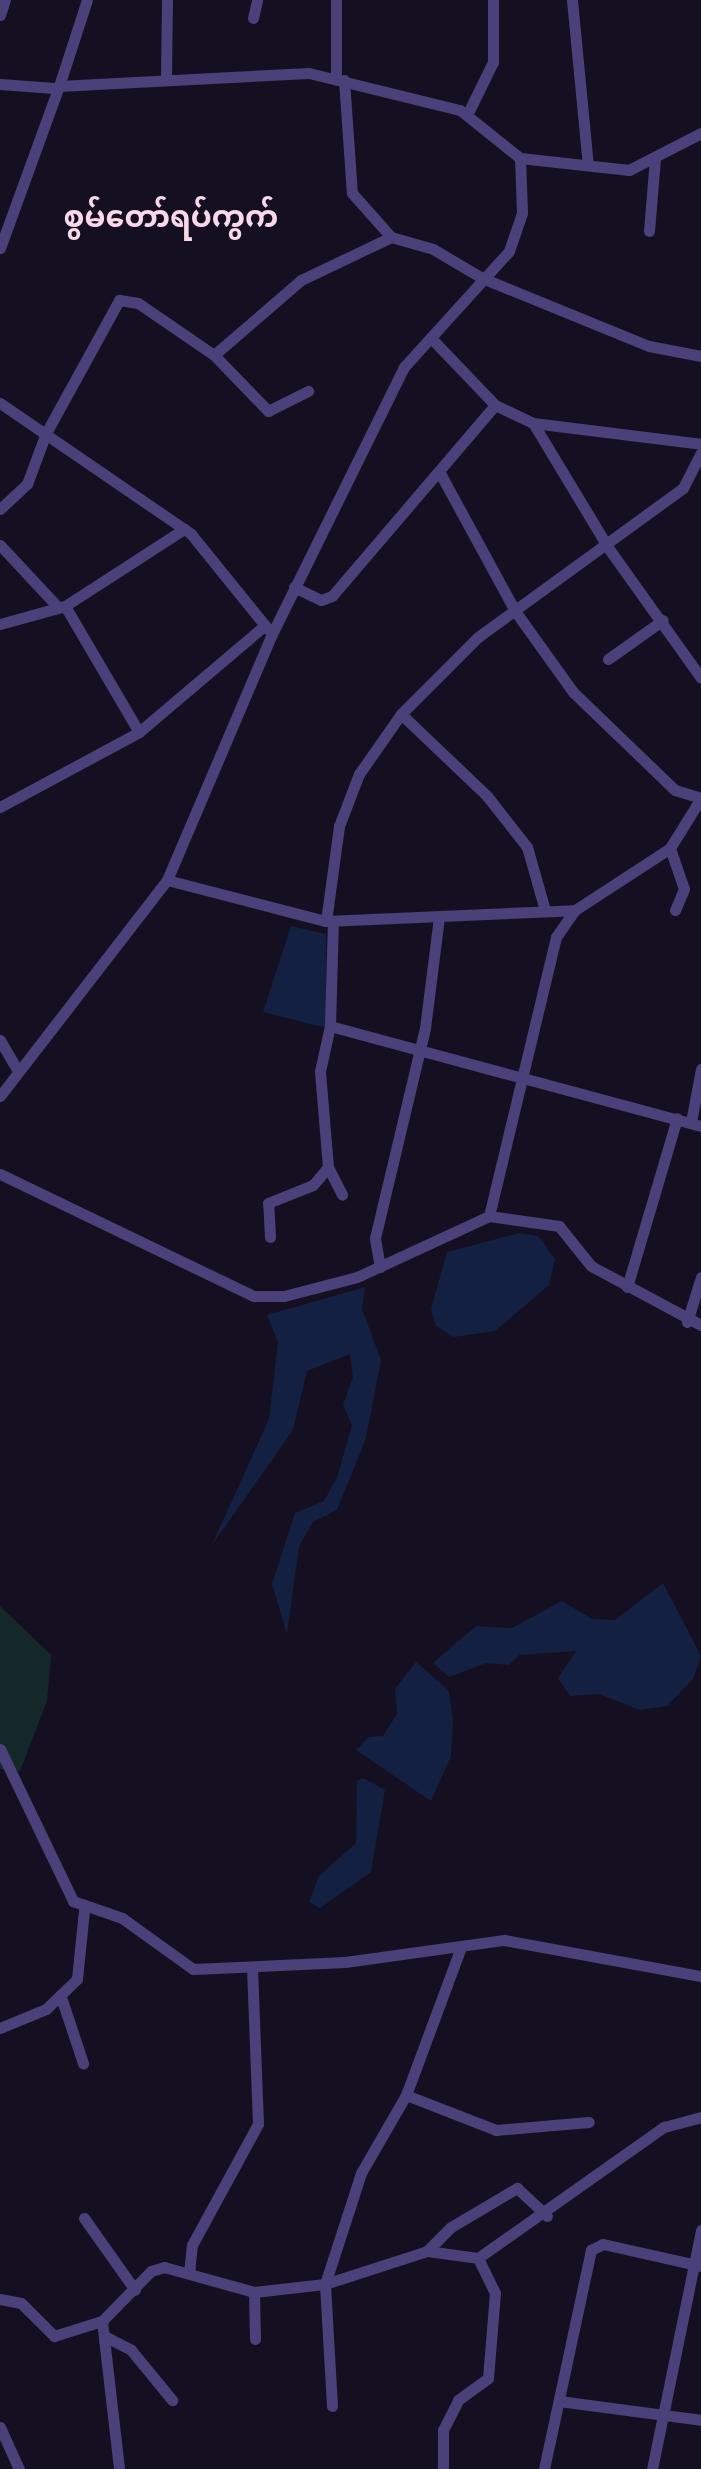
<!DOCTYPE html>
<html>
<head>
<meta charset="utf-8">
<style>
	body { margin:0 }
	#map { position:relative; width:701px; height:2469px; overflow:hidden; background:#151021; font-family:Karla,"Noto Sans Myanmar",sans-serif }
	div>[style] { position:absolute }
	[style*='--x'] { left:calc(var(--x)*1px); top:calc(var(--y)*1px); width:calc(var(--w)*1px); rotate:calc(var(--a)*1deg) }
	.green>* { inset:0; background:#14282a }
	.water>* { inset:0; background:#132041 }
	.minor>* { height:11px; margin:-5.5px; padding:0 5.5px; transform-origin:5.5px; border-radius:5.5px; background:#4a417a }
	span { translate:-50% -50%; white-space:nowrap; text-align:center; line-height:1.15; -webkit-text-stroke:7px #151021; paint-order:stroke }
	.quarter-label { font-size:30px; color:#fad7e9; font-weight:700 }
</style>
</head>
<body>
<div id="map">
	<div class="green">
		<i style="clip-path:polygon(0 1606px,51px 1655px,47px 1701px,20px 1771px,0 1769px)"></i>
	</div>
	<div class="water">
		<i style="clip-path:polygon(291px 926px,326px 934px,326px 1028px,263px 1012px)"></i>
		<i style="clip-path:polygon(520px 1233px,538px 1236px,555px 1259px,549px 1285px,495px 1331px,454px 1337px,436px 1326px,431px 1309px,447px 1252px)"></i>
		<i style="clip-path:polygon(365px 1287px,362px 1309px,381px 1360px,366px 1438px,337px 1510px,313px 1522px,299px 1546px,287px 1634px,272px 1584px,295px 1513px,324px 1501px,337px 1478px,352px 1425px,343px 1405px,353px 1377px,350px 1354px,307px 1371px,293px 1430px,212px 1545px,269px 1419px,278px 1342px,267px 1315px)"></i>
		<i style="clip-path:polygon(663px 1583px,701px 1656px,693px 1679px,667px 1706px,640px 1710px,599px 1694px,570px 1696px,558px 1678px,576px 1651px,519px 1655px,509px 1665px,486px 1663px,449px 1677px,433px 1663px,476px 1626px,512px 1628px,562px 1601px,592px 1619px,615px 1620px)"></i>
		<i style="clip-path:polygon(416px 1662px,449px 1691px,453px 1722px,451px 1756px,431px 1801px,356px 1750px,369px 1737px,383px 1736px,397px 1714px,395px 1689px)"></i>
		<i style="clip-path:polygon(363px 1778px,385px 1790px,371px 1872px,320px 1908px,309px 1902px,319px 1876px,356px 1843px,357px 1781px)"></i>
	</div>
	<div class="minor">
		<i style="--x:336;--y:0;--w:78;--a:90"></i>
		<i style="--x:572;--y:0;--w:166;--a:84.5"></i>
		<i style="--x:0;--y:15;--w:16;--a:-72"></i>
		<i style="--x:253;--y:18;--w:18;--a:-77"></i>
		<i style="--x:166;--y:78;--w:78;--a:-89.3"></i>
		<i style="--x:344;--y:80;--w:113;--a:86"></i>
		<i style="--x:352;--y:193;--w:59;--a:48.4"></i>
		<i style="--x:391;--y:237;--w:44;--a:15.9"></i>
		<i style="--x:433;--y:249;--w:57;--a:30.6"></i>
		<i style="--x:482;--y:278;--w:180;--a:22.2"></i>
		<i style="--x:649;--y:346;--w:53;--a:10.9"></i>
		<i style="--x:0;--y:84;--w:54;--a:4.2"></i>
		<i style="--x:59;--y:86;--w:90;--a:-72"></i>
		<i style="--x:467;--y:115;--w:59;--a:-63.9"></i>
		<i style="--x:493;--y:62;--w:62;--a:-90"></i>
		<i style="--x:649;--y:231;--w:73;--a:-85.3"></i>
		<i style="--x:0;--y:248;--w:172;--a:-70"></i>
		<i style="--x:59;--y:86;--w:250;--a:-3"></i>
		<i style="--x:309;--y:73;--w:155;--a:13.8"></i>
		<i style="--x:460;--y:110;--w:77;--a:38.7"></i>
		<i style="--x:520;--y:158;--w:110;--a:6.3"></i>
		<i style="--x:629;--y:170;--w:81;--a:-27.2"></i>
		<i style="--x:432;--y:339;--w:91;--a:46.3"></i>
		<i style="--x:495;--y:405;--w:42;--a:25.3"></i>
		<i style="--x:533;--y:423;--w:169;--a:7.1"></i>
		<i style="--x:214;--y:355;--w:115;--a:-40.8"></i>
		<i style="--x:301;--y:280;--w:100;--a:-25.5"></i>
		<i style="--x:0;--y:403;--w:232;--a:34.4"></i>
		<i style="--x:191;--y:534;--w:129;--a:51"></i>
		<i style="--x:533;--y:423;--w:147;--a:58.9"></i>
		<i style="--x:609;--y:549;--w:158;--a:54.5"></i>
		<i style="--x:441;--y:475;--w:155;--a:61.4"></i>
		<i style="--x:515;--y:611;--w:100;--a:54.4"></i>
		<i style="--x:573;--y:692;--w:141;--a:43.9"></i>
		<i style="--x:675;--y:790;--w:27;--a:17"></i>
		<i style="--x:0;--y:509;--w:37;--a:-43"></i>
		<i style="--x:27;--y:484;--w:54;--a:-69.6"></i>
		<i style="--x:46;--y:433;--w:152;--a:-61.2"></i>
		<i style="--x:119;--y:300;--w:19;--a:9"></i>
		<i style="--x:138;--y:303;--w:92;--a:34.4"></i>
		<i style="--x:214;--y:355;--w:78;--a:46"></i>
		<i style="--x:268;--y:411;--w:45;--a:-26.6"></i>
		<i style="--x:0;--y:545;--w:81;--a:47"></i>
		<i style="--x:294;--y:587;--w:30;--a:26"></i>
		<i style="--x:321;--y:600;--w:12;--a:-20"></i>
		<i style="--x:332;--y:596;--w:251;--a:-49.5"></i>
		<i style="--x:65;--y:606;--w:146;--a:59.6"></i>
		<i style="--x:0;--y:624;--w:67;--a:-15.5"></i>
		<i style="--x:65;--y:606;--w:142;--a:-32.9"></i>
		<i style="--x:608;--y:659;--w:67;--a:-35.3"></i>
		<i style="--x:401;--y:714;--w:119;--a:43.6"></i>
		<i style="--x:487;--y:796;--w:65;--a:51.9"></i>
		<i style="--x:527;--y:847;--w:66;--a:74.1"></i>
		<i style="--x:0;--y:807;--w:158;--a:-28.3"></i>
		<i style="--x:139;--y:732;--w:165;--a:-40.3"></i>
		<i style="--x:670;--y:848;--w:43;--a:71.1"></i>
		<i style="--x:684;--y:889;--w:23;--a:113"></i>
		<i style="--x:167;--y:880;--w:164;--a:14.5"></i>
		<i style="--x:326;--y:921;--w:249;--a:-2.5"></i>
		<i style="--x:326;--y:921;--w:96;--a:-82.2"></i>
		<i style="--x:339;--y:826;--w:56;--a:-69"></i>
		<i style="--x:359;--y:774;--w:73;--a:-55"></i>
		<i style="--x:401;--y:714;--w:109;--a:-45"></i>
		<i style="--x:478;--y:637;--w:253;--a:-36"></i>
		<i style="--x:683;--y:488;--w:39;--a:-63"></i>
		<i style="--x:330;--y:1026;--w:384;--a:15.1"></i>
		<i style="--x:0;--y:1040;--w:34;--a:60"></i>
		<i style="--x:0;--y:1096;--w:273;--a:-52.3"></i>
		<i style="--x:167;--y:880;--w:267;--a:-66.9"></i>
		<i style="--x:272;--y:634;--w:298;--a:-63.7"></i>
		<i style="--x:404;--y:367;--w:156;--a:-47.8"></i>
		<i style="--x:509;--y:251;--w:40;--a:-71.1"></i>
		<i style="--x:522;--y:213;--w:55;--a:-92.1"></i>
		<i style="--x:691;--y:1122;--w:54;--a:-79.3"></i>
		<i style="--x:328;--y:1167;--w:31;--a:63"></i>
		<i style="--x:0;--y:1174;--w:282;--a:25.7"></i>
		<i style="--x:254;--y:1296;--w:30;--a:0"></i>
		<i style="--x:284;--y:1296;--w:75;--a:-14.6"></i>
		<i style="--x:357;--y:1277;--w:145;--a:-24.8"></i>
		<i style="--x:489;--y:1216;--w:71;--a:8.1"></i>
		<i style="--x:559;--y:1226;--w:51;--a:51.3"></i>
		<i style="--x:591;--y:1266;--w:125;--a:28.2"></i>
		<i style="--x:489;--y:1216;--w:287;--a:-76.5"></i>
		<i style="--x:556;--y:937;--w:33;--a:-55"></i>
		<i style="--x:575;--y:910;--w:113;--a:-33.1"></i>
		<i style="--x:670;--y:848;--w:59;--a:-58.2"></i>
		<i style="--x:270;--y:1237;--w:34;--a:-93"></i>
		<i style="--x:268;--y:1203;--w:48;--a:-21.8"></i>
		<i style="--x:313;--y:1185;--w:23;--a:-50"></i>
		<i style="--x:328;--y:1167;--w:96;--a:-94.8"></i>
		<i style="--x:320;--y:1071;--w:46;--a:-77.5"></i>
		<i style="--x:330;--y:1026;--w:105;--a:-88.4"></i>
		<i style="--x:380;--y:1267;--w:29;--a:-100"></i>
		<i style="--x:375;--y:1238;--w:216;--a:-76.6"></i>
		<i style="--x:425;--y:1028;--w:112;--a:-82.8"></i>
		<i style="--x:627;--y:1287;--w:176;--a:-73.5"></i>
		<i style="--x:687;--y:1322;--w:47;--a:-72.7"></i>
		<i style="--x:0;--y:1749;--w:169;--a:64.3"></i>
		<i style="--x:73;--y:1901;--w:52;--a:19.1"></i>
		<i style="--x:122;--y:1918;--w:87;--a:35.7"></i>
		<i style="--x:193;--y:1969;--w:152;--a:-2.6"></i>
		<i style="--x:345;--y:1962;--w:161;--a:-7.9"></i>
		<i style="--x:504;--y:1940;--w:200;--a:10.4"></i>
		<i style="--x:61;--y:1997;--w:70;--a:71.6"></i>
		<i style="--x:0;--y:2028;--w:50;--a:-22.4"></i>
		<i style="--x:46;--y:2009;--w:43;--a:-44.1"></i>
		<i style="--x:77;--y:1979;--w:69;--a:-84.2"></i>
		<i style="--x:406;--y:2095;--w:97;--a:21.3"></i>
		<i style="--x:496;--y:2130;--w:93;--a:-4.9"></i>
		<i style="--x:84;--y:2218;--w:88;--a:54.7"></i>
		<i style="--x:427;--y:2251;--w:34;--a:-45"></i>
		<i style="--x:451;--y:2227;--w:77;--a:-30.6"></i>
		<i style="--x:517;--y:2188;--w:41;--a:43"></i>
		<i style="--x:189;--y:2273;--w:28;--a:-84"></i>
		<i style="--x:192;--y:2245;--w:138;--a:-61.4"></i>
		<i style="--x:258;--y:2124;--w:154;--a:-92.2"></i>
		<i style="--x:254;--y:2292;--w:47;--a:88.8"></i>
		<i style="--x:0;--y:2299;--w:21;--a:11"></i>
		<i style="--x:21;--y:2303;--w:47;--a:45"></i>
		<i style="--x:54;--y:2336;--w:50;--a:-17.4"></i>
		<i style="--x:102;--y:2321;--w:70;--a:-45.6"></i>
		<i style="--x:151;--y:2271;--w:14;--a:-17"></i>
		<i style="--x:164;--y:2267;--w:93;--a:15.5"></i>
		<i style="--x:254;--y:2292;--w:71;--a:-6.4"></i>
		<i style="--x:325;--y:2284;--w:107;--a:-17.9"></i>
		<i style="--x:427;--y:2251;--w:51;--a:7.8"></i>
		<i style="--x:478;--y:2258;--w:228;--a:-35.2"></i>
		<i style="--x:664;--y:2127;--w:38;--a:-15"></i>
		<i style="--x:102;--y:2321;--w:149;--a:83.4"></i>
		<i style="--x:106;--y:2337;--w:28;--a:27"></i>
		<i style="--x:131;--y:2350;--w:65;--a:50.6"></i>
		<i style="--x:559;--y:2401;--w:143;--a:7.6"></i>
		<i style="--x:332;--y:2406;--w:122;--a:-93.3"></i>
		<i style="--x:325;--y:2284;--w:117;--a:-72"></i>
		<i style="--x:361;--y:2173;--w:90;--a:-60"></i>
		<i style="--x:406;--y:2095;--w:158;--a:-69.6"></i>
		<i style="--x:0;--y:2427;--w:46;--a:65.7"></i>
		<i style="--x:443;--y:2469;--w:39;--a:-90"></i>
		<i style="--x:443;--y:2430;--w:34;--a:-63"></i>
		<i style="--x:458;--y:2400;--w:37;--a:-36"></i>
		<i style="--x:488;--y:2378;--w:85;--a:-85.3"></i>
		<i style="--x:495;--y:2293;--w:39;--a:-116"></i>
		<i style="--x:544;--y:2469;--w:224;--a:-77.9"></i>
		<i style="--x:591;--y:2250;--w:13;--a:-27"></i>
		<i style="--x:603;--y:2244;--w:100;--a:12.7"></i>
		<i style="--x:652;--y:2469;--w:244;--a:-78.4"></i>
	</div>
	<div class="quarter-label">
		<span style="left:171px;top:217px">စွမ်တော်ရပ်ကွက်</span>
	</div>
</div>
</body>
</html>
